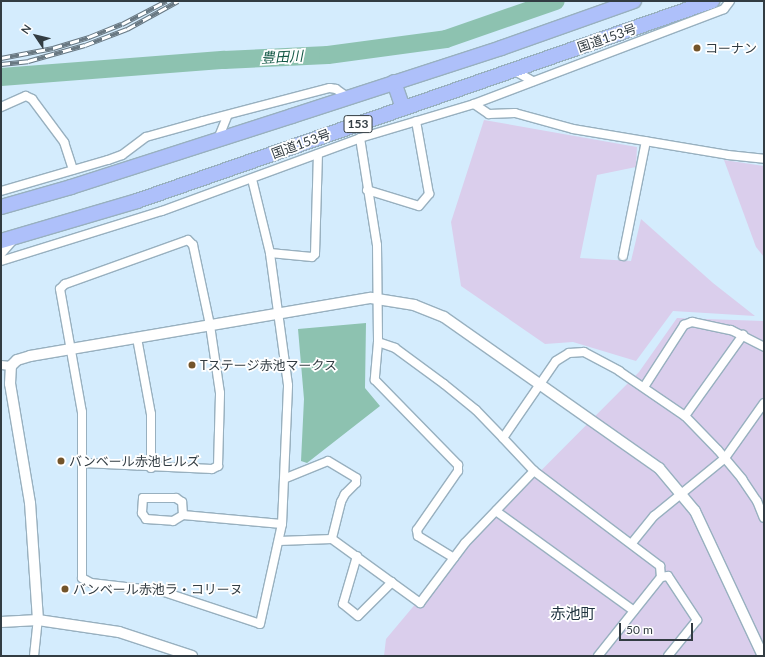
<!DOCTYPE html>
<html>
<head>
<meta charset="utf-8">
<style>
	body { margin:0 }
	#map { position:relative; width:765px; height:657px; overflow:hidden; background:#d4ecfd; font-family:Lato,"Noto Sans JP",sans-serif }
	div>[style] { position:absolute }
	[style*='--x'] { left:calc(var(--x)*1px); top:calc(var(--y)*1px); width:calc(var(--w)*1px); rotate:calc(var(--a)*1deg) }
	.green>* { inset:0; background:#daceec }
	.water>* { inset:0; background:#8dc2b0 }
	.river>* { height:18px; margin:-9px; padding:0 9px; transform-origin:9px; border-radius:9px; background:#8dc2b0 }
	.roads { filter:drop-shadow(1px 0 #98b0bf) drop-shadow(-1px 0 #98b0bf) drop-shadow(0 1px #98b0bf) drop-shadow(0 -1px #98b0bf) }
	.minor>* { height:8px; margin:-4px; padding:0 4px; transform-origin:4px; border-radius:4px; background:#fff }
	.tertiary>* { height:10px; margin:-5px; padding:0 5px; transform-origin:5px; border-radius:5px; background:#fff }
	.trunk>* { height:14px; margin:-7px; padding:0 7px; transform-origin:7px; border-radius:7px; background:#aec0fa }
	.rail>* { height:4.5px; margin-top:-2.25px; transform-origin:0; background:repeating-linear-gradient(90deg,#fff 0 9px,#697882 0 18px); box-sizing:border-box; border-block:1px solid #697882 }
	.dots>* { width:11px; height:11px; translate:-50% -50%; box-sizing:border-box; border:2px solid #fff; border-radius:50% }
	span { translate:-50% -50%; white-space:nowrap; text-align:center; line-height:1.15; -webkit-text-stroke:3.5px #fff; paint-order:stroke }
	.shield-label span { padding:1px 3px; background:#fff; border:1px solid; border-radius:3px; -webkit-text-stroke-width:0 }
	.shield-label { font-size:12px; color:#323c42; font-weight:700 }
	.street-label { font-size:13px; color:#323c42 }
	.poi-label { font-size:13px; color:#323c42 }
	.left { translate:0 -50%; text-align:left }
	.water-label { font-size:14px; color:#155947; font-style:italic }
	.quarter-label { font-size:15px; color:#203440 }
	.frame { position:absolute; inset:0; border:2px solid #323c42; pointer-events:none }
	.north { position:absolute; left:16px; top:16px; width:40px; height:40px; -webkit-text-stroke:3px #fff; paint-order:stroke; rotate:305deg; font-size:11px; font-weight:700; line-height:16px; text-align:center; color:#323c42 }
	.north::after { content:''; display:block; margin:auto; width:14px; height:18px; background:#323c42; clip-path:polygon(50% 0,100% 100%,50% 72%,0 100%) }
	.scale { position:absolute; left:619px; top:623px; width:74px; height:18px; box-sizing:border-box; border:2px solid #323c42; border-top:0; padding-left:5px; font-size:12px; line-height:14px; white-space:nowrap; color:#323c42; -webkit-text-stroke:3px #fff; paint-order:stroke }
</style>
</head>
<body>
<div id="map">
	<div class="green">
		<i style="clip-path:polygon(484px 120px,637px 147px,636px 167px,597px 175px,580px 258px,631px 261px,641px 219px,713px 283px,755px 316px,673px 311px,636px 361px,573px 342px,545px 344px,461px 286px,451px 222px)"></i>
		<i style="clip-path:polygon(724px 160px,764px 166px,764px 257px,756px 247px)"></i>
		<i style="clip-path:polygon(764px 316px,764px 656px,384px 656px,386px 639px,454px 558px,639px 372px,677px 318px,763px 321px)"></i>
	</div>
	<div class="water">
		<i style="clip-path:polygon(366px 323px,365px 388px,380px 406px,307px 463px,301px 461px,304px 399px,298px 329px)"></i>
	</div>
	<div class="river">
		<i style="--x:1;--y:77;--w:224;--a:-4.4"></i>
		<i style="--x:224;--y:60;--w:104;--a:-2.8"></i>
		<i style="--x:328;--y:55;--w:119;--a:-7.7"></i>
		<i style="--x:446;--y:39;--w:116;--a:-19.1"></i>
	</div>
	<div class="roads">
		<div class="minor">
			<i style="--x:513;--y:70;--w:23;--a:29"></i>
			<i style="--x:474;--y:104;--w:267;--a:-20.8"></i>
			<i style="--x:724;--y:9;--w:10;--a:-53"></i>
			<i style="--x:1;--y:107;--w:27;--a:-24"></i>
			<i style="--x:26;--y:96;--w:7;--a:27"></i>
			<i style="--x:32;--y:99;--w:54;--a:53.3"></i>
			<i style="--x:64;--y:142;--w:29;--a:72"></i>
			<i style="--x:360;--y:138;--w:108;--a:81"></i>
			<i style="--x:377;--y:245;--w:97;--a:89.4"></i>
			<i style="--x:378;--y:342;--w:38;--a:95"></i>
			<i style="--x:375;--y:380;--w:119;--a:45.7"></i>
			<i style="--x:458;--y:465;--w:6;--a:90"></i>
			<i style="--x:458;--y:471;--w:72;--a:124.8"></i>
			<i style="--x:417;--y:530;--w:6;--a:81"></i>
			<i style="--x:418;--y:536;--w:42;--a:31.4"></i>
			<i style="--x:218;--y:139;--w:24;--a:-68"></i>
			<i style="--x:367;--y:190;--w:54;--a:17.1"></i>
			<i style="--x:419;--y:206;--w:16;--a:-50"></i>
			<i style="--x:429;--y:194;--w:74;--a:-100.1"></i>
			<i style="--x:1;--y:191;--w:111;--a:-16.2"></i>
			<i style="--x:108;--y:160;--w:15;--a:-20"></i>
			<i style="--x:122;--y:155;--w:30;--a:-37"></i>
			<i style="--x:146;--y:137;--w:59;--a:-15.7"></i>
			<i style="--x:203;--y:121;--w:131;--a:-14.6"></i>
			<i style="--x:330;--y:88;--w:6;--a:9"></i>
			<i style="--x:336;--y:89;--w:16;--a:35"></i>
			<i style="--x:270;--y:253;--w:42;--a:5.4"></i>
			<i style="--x:312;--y:257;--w:4;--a:-45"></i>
			<i style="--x:315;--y:254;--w:100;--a:-88.3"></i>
			<i style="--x:1;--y:254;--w:21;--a:-49"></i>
			<i style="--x:623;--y:256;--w:117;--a:-78.7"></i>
			<i style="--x:1;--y:261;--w:169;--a:-17.3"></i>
			<i style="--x:162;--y:211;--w:211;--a:-20.2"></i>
			<i style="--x:360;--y:138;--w:119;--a:-16.6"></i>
			<i style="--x:474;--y:104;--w:18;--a:34"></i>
			<i style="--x:489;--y:114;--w:26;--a:-2"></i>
			<i style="--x:515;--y:113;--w:60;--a:15.4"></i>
			<i style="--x:573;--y:129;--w:157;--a:9.5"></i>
			<i style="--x:728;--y:155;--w:36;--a:6"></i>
			<i style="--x:137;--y:338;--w:77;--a:79.6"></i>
			<i style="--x:151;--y:414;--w:54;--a:90"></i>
			<i style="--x:378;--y:342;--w:18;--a:19"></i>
			<i style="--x:395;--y:348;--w:61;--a:36.3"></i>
			<i style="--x:444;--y:384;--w:41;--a:39.1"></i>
			<i style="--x:476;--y:410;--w:39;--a:46"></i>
			<i style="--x:1;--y:365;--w:10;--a:6"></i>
			<i style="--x:644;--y:387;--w:74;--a:-57.2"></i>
			<i style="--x:684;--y:325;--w:9;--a:-21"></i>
			<i style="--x:692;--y:322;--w:40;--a:12"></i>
			<i style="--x:731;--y:330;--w:37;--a:27"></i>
			<i style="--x:685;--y:416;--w:100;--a:-54.4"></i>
			<i style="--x:83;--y:463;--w:129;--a:2.7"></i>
			<i style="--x:212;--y:469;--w:7;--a:-27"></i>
			<i style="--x:218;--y:466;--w:73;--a:-88.4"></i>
			<i style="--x:220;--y:393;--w:69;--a:-98.4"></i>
			<i style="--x:210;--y:325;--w:82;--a:-102"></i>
			<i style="--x:193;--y:245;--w:7;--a:-135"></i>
			<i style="--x:188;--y:240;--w:131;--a:160.3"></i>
			<i style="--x:65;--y:284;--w:7;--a:135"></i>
			<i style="--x:60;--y:289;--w:125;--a:79.9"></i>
			<i style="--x:82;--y:412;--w:166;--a:90"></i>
			<i style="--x:82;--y:578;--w:10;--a:29"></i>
			<i style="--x:91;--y:583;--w:70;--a:6.5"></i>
			<i style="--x:161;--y:591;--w:104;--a:18.4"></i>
			<i style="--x:260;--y:624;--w:102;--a:-77.6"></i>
			<i style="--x:282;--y:524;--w:139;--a:-87.5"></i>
			<i style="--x:288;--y:385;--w:133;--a:-97.8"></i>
			<i style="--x:270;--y:253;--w:76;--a:-103.7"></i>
			<i style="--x:534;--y:471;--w:45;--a:-133.2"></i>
			<i style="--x:503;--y:438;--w:93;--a:-55.5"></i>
			<i style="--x:556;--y:361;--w:15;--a:-32"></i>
			<i style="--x:569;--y:353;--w:15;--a:-4"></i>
			<i style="--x:584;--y:352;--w:40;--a:28"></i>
			<i style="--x:619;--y:371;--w:80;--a:34.3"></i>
			<i style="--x:685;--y:416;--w:47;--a:45.9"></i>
			<i style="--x:718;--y:450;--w:38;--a:50"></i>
			<i style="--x:742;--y:479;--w:27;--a:56"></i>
			<i style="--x:757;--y:501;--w:18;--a:68"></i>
			<i style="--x:286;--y:478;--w:45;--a:-22"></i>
			<i style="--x:328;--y:461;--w:33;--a:31"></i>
			<i style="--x:356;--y:478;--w:5;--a:90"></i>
			<i style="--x:356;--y:483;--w:16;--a:135"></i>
			<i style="--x:345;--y:494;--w:9;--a:117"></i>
			<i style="--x:341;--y:502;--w:38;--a:104"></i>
			<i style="--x:496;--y:511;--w:170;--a:35.9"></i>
			<i style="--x:183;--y:515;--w:13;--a:-94"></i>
			<i style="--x:182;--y:502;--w:7;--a:-146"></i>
			<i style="--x:176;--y:498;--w:33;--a:180"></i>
			<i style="--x:143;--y:498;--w:15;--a:94"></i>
			<i style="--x:142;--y:513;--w:7;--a:56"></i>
			<i style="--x:146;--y:519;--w:27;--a:4"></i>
			<i style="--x:173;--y:521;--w:12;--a:-31"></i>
			<i style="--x:183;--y:515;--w:99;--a:5.2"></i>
			<i style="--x:279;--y:541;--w:53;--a:-2.2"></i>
			<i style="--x:332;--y:539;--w:109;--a:36"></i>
			<i style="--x:420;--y:603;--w:75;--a:-53.1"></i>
			<i style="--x:465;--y:543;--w:100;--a:-46.2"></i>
			<i style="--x:534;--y:471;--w:158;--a:37"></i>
			<i style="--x:660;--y:566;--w:11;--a:85"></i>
			<i style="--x:661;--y:577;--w:101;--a:128.6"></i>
			<i style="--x:632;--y:543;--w:35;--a:-51"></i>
			<i style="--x:654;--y:516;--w:92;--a:-39.2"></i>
			<i style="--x:725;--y:458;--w:67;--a:-54.7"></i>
			<i style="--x:357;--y:556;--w:50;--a:106.3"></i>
			<i style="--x:343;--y:604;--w:19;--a:39"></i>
			<i style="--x:358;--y:616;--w:48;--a:-45"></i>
			<i style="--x:661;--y:577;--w:7;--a:-8"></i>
			<i style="--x:668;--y:576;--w:53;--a:56.6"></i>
			<i style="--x:697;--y:620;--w:46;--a:128.9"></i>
			<i style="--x:34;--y:656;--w:36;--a:-84"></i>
		</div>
		<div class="tertiary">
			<i style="--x:38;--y:620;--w:117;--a:-93.9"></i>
			<i style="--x:30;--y:503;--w:121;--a:-99.5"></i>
			<i style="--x:10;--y:384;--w:18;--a:-87"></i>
			<i style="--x:11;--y:366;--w:8;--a:-45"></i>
			<i style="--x:17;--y:360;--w:14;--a:-17"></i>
			<i style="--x:30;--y:356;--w:346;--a:-9.7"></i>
			<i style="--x:371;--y:298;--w:44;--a:9.2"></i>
			<i style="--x:414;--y:305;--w:32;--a:22"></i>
			<i style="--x:444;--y:317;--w:263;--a:35.1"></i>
			<i style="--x:659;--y:468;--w:56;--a:50.1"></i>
			<i style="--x:695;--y:511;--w:160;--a:64.9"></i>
			<i style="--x:1;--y:622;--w:37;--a:-3"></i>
			<i style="--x:38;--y:620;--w:82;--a:8.4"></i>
			<i style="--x:119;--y:632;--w:77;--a:18.2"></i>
		</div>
		<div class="trunk">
			<i style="--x:394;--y:82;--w:28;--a:71"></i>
			<i style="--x:1;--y:207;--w:73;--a:-15.9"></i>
			<i style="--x:71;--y:187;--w:232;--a:-17.8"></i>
			<i style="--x:292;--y:116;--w:220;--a:-18"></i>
			<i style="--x:501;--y:48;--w:141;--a:-19.5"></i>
			<i style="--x:1;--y:241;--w:142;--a:-16.4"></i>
			<i style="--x:137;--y:201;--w:609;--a:-19.18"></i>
		</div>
	</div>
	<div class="rail">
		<i style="--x:1;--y:58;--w:53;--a:-10.9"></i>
		<i style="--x:53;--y:48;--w:38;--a:-17"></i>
		<i style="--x:89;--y:37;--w:35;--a:-22"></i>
		<i style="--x:122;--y:24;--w:50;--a:-27.6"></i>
		<i style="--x:1;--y:64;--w:27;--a:-6"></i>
		<i style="--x:28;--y:61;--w:59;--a:-15.7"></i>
		<i style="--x:85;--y:45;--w:45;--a:-20.9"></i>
		<i style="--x:127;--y:29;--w:58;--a:-28.8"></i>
	</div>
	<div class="dots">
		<i style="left:697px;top:48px;background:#73542a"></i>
		<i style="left:192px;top:365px;background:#73542a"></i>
		<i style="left:61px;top:461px;background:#73542a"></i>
		<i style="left:65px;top:589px;background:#73542a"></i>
	</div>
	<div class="shield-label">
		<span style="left:358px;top:124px">153</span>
	</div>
	<div class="street-label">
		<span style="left:607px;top:38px;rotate:-19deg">国道153号</span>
		<span style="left:301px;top:144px;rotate:-20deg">国道153号</span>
	</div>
	<div class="poi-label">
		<span class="left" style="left:705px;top:48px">コーナン</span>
		<span class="left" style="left:200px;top:365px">Tステージ赤池マークス</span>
		<span class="left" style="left:69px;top:461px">バンベール赤池ヒルズ</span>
		<span class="left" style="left:73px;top:589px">バンベール赤池ラ・コリーヌ</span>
	</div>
	<div class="water-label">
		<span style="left:282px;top:57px;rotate:-3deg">豊田川</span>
	</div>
	<div class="quarter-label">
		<span style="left:573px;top:614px">赤池町</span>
	</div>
	<div class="frame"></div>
	<div class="north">N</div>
	<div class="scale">50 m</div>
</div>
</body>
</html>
